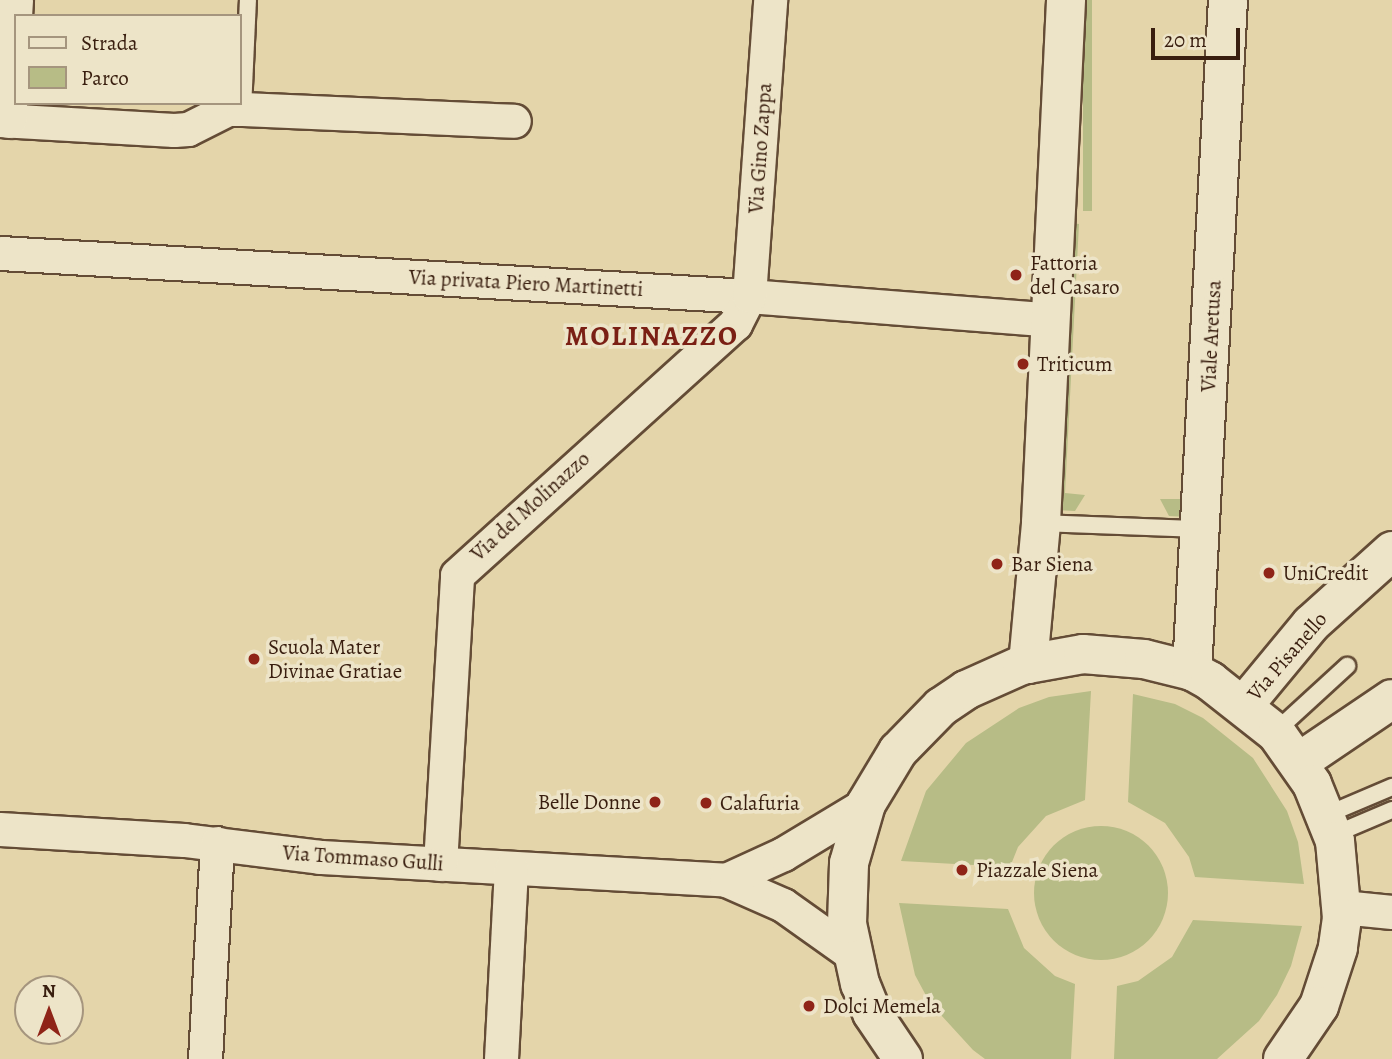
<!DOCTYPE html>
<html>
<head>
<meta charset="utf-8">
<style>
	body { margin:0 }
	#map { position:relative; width:1392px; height:1059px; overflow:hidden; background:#e4d5aa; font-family:Alegreya,serif }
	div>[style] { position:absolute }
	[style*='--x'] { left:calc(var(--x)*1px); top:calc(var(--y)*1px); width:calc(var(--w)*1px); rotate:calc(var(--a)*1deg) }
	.green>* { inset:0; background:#b7bc86; transform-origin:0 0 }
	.round { border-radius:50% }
	.roads { filter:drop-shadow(2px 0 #644c36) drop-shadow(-2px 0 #644c36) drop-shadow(0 2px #644c36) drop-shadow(0 -2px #644c36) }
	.lane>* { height:16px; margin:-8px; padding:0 8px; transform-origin:8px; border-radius:8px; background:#ede4c8 }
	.street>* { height:33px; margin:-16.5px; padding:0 16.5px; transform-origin:16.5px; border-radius:16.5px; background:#ede4c8 }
	.secondary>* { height:38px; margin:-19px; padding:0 19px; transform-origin:19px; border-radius:19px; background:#ede4c8 }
	.dots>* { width:19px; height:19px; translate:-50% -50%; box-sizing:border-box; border:4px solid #ede4c8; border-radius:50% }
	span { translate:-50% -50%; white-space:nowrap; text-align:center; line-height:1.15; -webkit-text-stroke:7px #ede4c8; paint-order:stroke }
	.street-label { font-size:21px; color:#391e0f }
	.poi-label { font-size:21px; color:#391e0f }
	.left { translate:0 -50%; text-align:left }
	.right { translate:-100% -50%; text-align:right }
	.district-label { font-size:28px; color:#7a1f14; font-weight:700; letter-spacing:2px }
	.legend { position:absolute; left:14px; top:14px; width:228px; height:91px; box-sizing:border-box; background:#ede4c8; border:2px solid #a5957e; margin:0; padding:9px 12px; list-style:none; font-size:21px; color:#391e0f }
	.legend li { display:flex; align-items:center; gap:14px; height:35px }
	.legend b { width:35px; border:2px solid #a5957e }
	.north { position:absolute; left:14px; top:975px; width:70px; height:70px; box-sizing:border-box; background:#ede4c8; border:2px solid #a5957e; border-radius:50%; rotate:0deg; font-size:19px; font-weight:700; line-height:28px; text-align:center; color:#391e0f }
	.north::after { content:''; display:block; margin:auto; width:24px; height:32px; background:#8f2418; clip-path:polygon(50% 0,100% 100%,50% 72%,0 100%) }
	.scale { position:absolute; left:1151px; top:28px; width:89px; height:32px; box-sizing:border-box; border:4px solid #391e0f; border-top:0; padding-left:9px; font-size:21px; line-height:24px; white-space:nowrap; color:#391e0f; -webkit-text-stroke:5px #ede4c8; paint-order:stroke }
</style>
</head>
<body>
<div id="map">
	<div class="green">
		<i style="left:1083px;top:0;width:9px;height:211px"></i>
		<i style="clip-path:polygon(1071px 223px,1079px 224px,1065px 493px,1085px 495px,1075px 511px,1055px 510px)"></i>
		<i style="clip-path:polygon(1196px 230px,1204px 230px,1188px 517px,1169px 516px,1160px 499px,1181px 499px)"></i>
		<i style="clip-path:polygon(1091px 691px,1085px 800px,1046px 816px,1018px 847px,1010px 867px,901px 861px,926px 791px,966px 743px,1019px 708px,1049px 697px)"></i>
		<i style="clip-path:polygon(1133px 694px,1175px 704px,1203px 718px,1253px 758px,1287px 811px,1298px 842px,1304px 884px,1195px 877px,1189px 857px,1165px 823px,1128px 802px)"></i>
		<i class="round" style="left:1034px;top:826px;width:134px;height:134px"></i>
		<i style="clip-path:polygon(899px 903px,1008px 909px,1024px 948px,1055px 976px,1075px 984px,1071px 1059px,985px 1059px,973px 1050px,930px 1003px,915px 975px)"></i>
		<i style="clip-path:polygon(1193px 920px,1302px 926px,1291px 966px,1277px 995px,1259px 1021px,1217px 1059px,1114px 1059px,1117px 986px,1138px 981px,1172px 957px)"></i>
	</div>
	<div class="roads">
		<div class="lane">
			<i style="--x:243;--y:109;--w:109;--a:-87.4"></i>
			<i style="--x:1041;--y:523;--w:158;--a:2.2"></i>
			<i style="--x:1275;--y:732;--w:98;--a:-42.5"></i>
			<i style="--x:1326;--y:815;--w:72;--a:-23"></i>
			<i style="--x:1333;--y:835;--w:64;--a:-23"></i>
		</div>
		<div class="street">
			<i style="--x:0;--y:120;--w:174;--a:3.3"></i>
			<i style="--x:174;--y:130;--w:14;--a:-4"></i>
			<i style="--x:188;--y:129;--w:45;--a:-26.6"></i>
			<i style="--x:228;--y:109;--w:15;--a:0"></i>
			<i style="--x:243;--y:109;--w:271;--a:2.5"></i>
			<i style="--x:9;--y:121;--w:121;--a:-86.7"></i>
			<i style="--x:0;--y:253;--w:750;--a:3.29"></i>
			<i style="--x:749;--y:296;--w:303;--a:4.5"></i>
			<i style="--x:0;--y:829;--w:184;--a:3.4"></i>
			<i style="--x:184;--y:840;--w:137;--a:7.1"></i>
			<i style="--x:320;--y:857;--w:407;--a:3.2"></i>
			<i style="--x:726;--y:880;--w:62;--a:23.7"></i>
			<i style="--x:783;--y:905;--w:85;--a:35.4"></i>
			<i style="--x:440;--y:864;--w:289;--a:-86.6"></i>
			<i style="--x:457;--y:575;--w:375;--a:-42.1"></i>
			<i style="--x:735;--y:324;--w:31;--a:-63"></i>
			<i style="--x:749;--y:296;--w:297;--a:-85.9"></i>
			<i style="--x:726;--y:880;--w:63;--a:-24.5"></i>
			<i style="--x:783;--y:854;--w:97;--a:-31.1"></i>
			<i style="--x:1342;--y:907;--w:50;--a:5.7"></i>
			<i style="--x:205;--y:1059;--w:216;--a:-86.8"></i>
			<i style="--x:501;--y:1059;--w:191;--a:-87"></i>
		</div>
		<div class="secondary">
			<i style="--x:1028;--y:664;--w:142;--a:-84.7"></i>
			<i style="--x:1041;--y:523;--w:524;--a:-87.26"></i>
			<i style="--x:1192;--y:671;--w:672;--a:-86.93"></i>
			<i style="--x:1244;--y:705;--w:105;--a:-50.4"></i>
			<i style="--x:1311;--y:624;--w:109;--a:-42"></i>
			<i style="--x:1299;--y:762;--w:112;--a:-34.1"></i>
			<i style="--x:903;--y:1059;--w:55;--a:-124"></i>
			<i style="--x:872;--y:1013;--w:31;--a:-112"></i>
			<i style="--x:860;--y:984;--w:61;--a:-102.2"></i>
			<i style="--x:847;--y:924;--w:61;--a:-88.1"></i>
			<i style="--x:849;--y:863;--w:61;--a:-73.9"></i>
			<i style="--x:866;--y:804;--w:62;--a:-58.9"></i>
			<i style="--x:898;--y:751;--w:62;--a:-45.7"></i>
			<i style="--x:941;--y:707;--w:30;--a:-34"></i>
			<i style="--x:966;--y:690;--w:61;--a:-24.1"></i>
			<i style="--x:1022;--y:665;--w:62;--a:-10.2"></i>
			<i style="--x:1083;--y:654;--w:61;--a:4.7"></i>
			<i style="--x:1144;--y:659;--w:49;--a:14"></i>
			<i style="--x:1192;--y:671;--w:21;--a:29"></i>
			<i style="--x:1210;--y:681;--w:85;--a:38.3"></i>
			<i style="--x:1277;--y:734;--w:61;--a:55"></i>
			<i style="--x:1312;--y:784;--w:61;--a:68"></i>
			<i style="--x:1335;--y:841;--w:77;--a:84.8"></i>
			<i style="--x:1342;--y:918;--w:30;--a:98"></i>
			<i style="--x:1338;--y:948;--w:61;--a:108.1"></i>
			<i style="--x:1319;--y:1006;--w:64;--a:124.2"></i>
		</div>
	</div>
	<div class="dots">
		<i style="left:1016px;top:275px;background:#8f2418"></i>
		<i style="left:1023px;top:364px;background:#8f2418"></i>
		<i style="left:997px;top:564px;background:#8f2418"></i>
		<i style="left:1269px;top:573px;background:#8f2418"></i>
		<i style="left:254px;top:659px;background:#8f2418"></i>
		<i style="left:655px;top:802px;background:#8f2418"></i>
		<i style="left:706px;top:803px;background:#8f2418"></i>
		<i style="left:962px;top:870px;background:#8f2418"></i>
		<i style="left:809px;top:1006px;background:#8f2418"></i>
	</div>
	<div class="street-label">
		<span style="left:760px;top:148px;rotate:-86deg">Via Gino Zappa</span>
		<span style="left:526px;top:283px;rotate:3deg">Via privata Piero Martinetti</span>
		<span style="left:1211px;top:336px;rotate:-87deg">Viale Aretusa</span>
		<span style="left:530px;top:506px;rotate:-42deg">Via del Molinazzo</span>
		<span style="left:1287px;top:656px;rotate:-49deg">Via Pisanello</span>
		<span style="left:363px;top:858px;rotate:4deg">Via Tommaso Gulli</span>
	</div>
	<div class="poi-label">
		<span class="left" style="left:1030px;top:275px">Fattoria<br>del Casaro</span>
		<span class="left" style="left:1037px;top:364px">Triticum</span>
		<span class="left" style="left:1011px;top:564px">Bar Siena</span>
		<span class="left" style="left:1283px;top:573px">UniCredit</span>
		<span class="left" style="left:268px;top:659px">Scuola Mater<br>Divinae Gratiae</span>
		<span class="right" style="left:641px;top:802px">Belle Donne</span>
		<span class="left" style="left:720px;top:803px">Calafuria</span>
		<span class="left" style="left:976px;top:870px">Piazzale Siena</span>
		<span class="left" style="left:823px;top:1006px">Dolci Memela</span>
	</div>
	<div class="district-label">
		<span style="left:652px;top:336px">MOLINAZZO</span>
	</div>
	<ul class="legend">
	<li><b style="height:9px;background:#ede4c8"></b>Strada</li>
	<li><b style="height:19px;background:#b7bc86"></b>Parco</li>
	</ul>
	<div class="north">N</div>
	<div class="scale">20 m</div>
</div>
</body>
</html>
